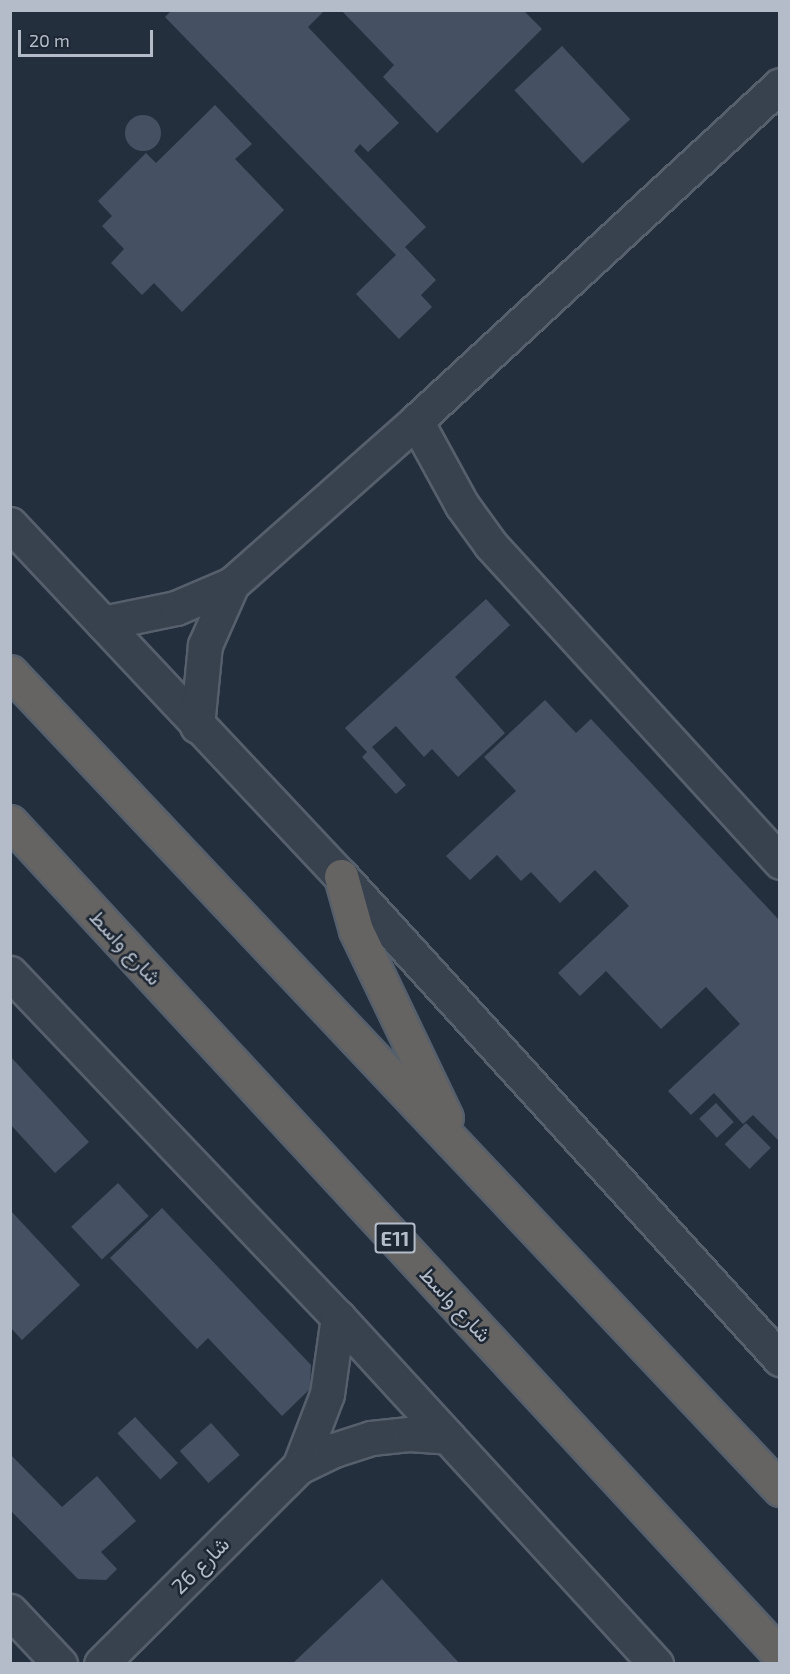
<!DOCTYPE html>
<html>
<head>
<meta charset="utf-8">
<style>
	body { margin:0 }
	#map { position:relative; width:790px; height:1674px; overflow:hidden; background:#242f3e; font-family:"Exo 2",Vazirmatn,sans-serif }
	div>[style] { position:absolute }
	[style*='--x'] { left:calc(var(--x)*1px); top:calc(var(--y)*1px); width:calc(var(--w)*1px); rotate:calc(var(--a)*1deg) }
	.building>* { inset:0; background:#455162; transform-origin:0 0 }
	.round { border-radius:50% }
	.roads { filter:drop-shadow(2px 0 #565f6c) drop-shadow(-2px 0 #565f6c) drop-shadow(0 2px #565f6c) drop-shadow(0 -2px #565f6c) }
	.minor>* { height:33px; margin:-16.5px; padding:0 16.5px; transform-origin:16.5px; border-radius:16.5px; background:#38414e }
	.tertiary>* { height:33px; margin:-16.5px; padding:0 16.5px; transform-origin:16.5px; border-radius:16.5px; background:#38414e }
	.trunk>* { height:33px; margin:-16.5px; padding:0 16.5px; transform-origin:16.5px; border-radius:16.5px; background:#656462 }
	span { translate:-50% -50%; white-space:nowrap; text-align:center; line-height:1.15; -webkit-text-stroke:5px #1d2633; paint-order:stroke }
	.shield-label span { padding:2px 4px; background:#1d2633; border:2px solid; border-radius:4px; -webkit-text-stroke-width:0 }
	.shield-label { font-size:20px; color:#b4bcc9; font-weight:700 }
	.street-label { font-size:21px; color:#b4bcc9 }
	.frame { position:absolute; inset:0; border:12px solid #b4bcc9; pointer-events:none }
	.scale { position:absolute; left:18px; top:30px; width:135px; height:27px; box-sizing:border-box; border:3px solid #b4bcc9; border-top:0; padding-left:8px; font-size:18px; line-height:21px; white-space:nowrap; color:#b4bcc9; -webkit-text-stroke:4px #1d2633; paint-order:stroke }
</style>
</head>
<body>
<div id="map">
	<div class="building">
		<i style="clip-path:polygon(172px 10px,325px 10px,308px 27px,399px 123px,368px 152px,360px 144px,354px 151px,426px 227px,405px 247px,436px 280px,421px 295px,432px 307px,399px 339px,356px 294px,396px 255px,165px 17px)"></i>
		<i style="clip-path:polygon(341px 10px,523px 10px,542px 29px,437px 133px,383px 77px,394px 65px)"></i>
		<i style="left:562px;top:46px;width:100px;height:65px;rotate:47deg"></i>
		<i style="clip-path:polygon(215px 105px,252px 144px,235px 159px,284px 210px,182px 312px,154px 283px,142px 295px,111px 263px,124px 249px,102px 226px,112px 216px,98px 201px,146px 153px,156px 163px)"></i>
		<i class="round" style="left:125px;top:115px;width:36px;height:36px"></i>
		<i style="clip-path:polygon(486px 599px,510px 625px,455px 677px,505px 733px,458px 777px,432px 749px,424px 757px,396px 726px,372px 747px,406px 785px,396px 794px,362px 757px,367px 752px,345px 728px)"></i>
		<i style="clip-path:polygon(545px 700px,576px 733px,591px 719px,780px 921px,778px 1140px,753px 1115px,743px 1124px,714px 1093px,691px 1115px,668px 1091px,740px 1024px,706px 987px,661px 1029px,606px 971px,580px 996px,558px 973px,629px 906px,595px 870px,560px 903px,531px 872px,521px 881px,497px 855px,470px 880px,446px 856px,516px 791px,484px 757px)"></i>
		<i style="clip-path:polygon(10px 1056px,89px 1142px,55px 1173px,10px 1124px)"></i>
		<i style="left:716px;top:1103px;width:26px;height:23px;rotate:47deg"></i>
		<i style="left:746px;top:1123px;width:35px;height:30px;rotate:45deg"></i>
		<i style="left:118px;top:1183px;width:45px;height:64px;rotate:47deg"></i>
		<i style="clip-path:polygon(162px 1208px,311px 1365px,310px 1389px,282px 1416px,208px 1338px,197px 1349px,110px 1258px)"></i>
		<i style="clip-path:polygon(10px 1210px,80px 1285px,22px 1340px,10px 1327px)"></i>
		<i style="left:135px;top:1417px;width:63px;height:24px;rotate:47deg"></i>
		<i style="left:211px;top:1423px;width:43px;height:42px;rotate:48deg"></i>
		<i style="clip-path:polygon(10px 1454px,62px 1507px,97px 1476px,136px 1521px,101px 1552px,117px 1569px,106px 1580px,78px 1579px,10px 1510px)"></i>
		<i style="clip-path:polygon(382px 1579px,460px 1664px,292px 1664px)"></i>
	</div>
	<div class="roads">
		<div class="minor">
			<i style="--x:416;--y:421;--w:96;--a:61.3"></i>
			<i style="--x:462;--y:505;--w:49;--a:54.1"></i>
			<i style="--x:491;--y:545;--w:429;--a:47.6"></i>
			<i style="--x:10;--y:973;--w:475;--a:46.4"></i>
			<i style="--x:338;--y:1317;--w:471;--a:47.5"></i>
			<i style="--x:299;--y:1467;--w:78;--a:-69"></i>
			<i style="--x:327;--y:1394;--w:78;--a:-81.9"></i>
			<i style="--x:10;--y:1611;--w:73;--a:46.7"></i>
			<i style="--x:101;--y:1664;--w:279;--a:-44.9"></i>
			<i style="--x:299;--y:1467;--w:39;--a:-26"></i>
			<i style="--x:334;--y:1450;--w:39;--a:-18"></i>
			<i style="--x:371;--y:1438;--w:38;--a:-6"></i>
			<i style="--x:409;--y:1434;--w:39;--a:4"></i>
		</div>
		<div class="tertiary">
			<i style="--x:10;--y:524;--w:483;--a:46.8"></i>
			<i style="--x:341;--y:876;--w:653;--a:47.73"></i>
			<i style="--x:103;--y:623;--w:75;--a:-11.6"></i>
			<i style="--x:176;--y:608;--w:61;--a:-23.2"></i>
			<i style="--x:232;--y:584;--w:246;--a:-41.5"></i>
			<i style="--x:416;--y:421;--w:495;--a:-42.7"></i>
			<i style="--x:197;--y:726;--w:81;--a:-84.4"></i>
			<i style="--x:205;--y:645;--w:67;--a:-66.1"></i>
		</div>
		<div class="trunk">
			<i style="--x:10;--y:672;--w:1123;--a:46.7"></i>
			<i style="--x:10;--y:822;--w:1134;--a:47.25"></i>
			<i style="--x:341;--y:876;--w:56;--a:74.5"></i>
			<i style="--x:356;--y:930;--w:208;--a:64.4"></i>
		</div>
	</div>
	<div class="shield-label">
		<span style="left:395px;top:1238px">E11</span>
	</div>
	<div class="street-label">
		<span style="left:126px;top:947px;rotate:47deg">شارع واسط</span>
		<span style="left:456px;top:1304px;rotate:47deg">شارع واسط</span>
		<span style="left:200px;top:1565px;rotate:-45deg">شارع 26</span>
	</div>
	<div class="frame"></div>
	<div class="scale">20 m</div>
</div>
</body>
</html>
